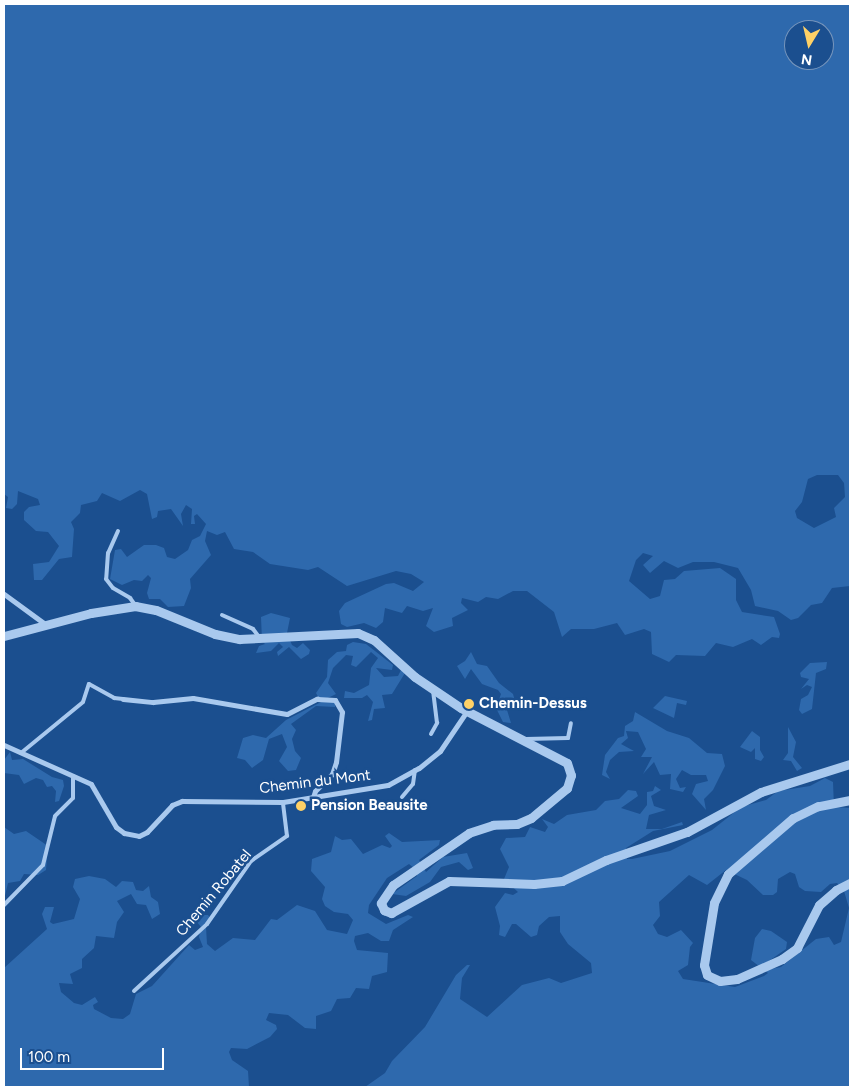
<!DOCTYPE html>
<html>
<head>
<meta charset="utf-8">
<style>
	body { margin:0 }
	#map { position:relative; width:854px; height:1091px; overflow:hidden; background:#1b4f8f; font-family:Figtree,sans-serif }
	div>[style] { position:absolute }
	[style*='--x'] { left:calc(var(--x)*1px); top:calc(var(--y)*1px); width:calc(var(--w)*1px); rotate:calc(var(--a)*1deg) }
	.green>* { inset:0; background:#2e69ad }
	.service>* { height:4px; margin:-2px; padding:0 2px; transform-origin:2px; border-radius:2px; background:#a9c9ee }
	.minor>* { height:5px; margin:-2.5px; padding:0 2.5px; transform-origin:2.5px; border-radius:2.5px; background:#a9c9ee }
	.tertiary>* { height:9px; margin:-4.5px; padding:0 4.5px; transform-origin:4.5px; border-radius:4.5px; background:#a9c9ee }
	.dots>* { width:14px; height:14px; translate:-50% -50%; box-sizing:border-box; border:2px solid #1b4f8f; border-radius:50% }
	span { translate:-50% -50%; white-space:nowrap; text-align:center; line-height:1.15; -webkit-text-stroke:5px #1b4f8f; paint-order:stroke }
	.poi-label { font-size:15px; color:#fff; font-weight:700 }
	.left { translate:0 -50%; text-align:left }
	.street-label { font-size:15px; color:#fff }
	.frame { position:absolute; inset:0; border:5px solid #fff; pointer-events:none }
	.north { position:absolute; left:784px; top:20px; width:50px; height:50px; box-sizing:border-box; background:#1b4f8f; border:1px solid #7695bc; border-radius:50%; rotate:189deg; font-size:14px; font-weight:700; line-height:20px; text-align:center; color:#fff }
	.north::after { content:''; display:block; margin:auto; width:18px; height:22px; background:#ffd166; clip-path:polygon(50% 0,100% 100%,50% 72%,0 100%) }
	.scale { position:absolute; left:20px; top:1048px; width:144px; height:22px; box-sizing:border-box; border:2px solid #fff; border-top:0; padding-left:6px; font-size:15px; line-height:18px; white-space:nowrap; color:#fff; -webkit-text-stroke:4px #1b4f8f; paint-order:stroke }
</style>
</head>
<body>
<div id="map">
	<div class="green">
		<i style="clip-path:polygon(evenodd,4px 4px,850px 4px,850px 586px,832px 588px,822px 603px,811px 605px,798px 618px,791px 620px,778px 611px,755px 606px,751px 590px,738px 568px,714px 562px,693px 562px,678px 568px,664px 561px,650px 573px,643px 565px,653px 556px,643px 553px,636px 560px,629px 581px,650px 599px,660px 596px,664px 580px,675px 579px,684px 571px,720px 568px,736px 579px,736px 600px,742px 612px,774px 617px,780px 634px,779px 638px,772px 637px,761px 645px,752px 639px,733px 647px,716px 643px,705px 656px,676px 655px,669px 662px,652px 654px,651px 632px,644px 629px,625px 635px,617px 623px,594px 629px,571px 629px,562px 637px,554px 612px,527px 591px,513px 591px,498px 599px,486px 597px,478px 602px,462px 598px,461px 603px,468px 610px,452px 618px,453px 626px,434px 632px,426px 626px,433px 608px,423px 611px,407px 606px,402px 613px,385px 608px,383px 622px,376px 628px,364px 623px,347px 627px,341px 624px,339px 611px,345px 603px,386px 584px,394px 583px,413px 591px,424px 582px,411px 574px,396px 571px,347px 586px,318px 567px,308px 570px,270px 564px,253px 552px,234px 549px,225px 532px,217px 535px,207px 531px,205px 541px,211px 555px,190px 579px,191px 588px,184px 606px,168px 607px,160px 599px,149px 599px,147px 593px,151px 578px,148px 575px,142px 581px,134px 580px,122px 585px,110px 579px,115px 550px,121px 549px,127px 557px,144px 545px,156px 545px,164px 548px,167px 557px,175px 559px,188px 550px,192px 540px,200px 536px,206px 524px,197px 514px,194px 516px,195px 524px,191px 524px,192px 509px,186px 505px,181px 514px,183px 526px,171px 509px,158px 511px,157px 517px,152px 519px,147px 494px,140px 490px,120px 501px,102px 493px,97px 501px,81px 505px,80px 513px,71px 522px,74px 529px,72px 557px,59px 559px,42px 580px,34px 580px,33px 564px,49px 562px,59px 546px,48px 532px,36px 531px,24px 520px,24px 512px,29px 507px,40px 505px,38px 499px,18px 491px,17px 504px,12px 509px,6px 508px,8px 497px,4px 494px,4px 4px,794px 30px,824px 30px,824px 60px,794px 60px,794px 30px,4px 4px,838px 475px,844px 483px,845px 497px,834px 508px,836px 517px,814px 528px,797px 518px,795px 511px,802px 502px,808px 479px,817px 475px,838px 475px)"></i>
		<i style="clip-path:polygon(271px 613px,290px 618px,287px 633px,292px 645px,297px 648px,303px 643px,310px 650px,309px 654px,301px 659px,289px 647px,278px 656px,277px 652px,283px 647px,279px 643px,271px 651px,256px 653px,259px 646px,265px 644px,262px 641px,261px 617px)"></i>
		<i style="clip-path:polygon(353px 642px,366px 644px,393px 665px,392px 670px,376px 668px,384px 677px,398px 676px,401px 670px,405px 673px,392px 694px,382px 695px,385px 708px,374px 709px,372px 720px,368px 721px,373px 702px,367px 695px,362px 698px,344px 698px,345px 691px,354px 693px,369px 685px,371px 668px,378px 658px,371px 652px,356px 667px,351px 665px,353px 656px,346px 655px,333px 668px,328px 683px,336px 694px,326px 699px,335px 703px,335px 707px,316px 706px,291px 724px,296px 730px,292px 739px,295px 751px,301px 758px,296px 770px,288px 771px,279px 761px,287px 747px,282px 734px,269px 739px,263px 760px,252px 768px,245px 760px,237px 758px,243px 738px,253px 735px,266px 738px,286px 720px,321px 702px,316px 693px,327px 677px,328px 660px,337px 652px,346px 651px,347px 645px)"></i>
		<i style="clip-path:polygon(471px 652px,477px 664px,487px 666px,499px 683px,513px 694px,515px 701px,507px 710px,511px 723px,503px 722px,496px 708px,501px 694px,498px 690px,482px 684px,471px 669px,465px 679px,457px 666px,465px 661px)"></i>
		<i style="clip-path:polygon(827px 662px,826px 669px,816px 673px,812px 709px,802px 714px,799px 710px,801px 699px,808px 695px,812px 687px,807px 685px,801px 689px,809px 679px,801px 677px,800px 673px,810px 663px)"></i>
		<i style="clip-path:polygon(665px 696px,687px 701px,686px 705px,677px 703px,674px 718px,653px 708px)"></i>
		<i style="clip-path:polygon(635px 712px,667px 731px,689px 738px,707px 753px,722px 754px,725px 766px,713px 790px,704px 799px,706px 810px,692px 794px,696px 784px,708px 781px,706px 775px,691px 775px,682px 770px,676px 779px,680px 788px,686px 787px,683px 792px,670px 789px,671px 774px,660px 775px,654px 762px,643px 774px,652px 757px,641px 757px,646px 749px,638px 732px,626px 731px,628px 738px,621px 744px,634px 751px,619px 752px,610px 760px,606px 772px,610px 779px,602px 775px,605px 755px,618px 738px,624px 736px,625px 726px,633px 721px)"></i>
		<i style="clip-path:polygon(788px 727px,796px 742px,793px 757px,802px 768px,797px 771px,791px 761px,783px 760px,788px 753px)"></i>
		<i style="clip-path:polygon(752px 731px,760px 737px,760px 750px,764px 757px,761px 761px,755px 759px,755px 748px,751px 752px,740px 747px)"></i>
		<i style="clip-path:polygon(10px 752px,12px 760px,23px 759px,52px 777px,63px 780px,64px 786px,59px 801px,55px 802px,56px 791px,52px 786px,47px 787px,43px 780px,36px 778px,24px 784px,19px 775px,4px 773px,4px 760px)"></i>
		<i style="clip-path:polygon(evenodd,825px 778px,833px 782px,834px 807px,850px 808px,850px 1087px,365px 1087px,385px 1073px,392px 1061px,425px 1027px,456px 975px,467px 965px,470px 965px,462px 978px,460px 999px,487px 1017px,522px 985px,549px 978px,561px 983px,592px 973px,591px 963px,568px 944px,560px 932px,560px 916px,549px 917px,539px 926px,537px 935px,531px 937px,516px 924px,512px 924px,505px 937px,499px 935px,500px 926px,495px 907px,505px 893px,513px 895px,518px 892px,504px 879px,509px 867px,500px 849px,506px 838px,525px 837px,530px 827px,545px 832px,548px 827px,542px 819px,554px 824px,567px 815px,596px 810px,605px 801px,619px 799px,628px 790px,636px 791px,638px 796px,621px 808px,640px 814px,647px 805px,647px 792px,653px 791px,655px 786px,661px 790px,651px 796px,654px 806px,666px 810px,649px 815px,646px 829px,662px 829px,682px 822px,683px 825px,653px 831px,626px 848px,627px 859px,632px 859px,670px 851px,712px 830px,741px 807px,766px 800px,778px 791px,810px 786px,825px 778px,726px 870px,747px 880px,763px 895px,773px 895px,777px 892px,778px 879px,790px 872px,795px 874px,799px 887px,805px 891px,821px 892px,830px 884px,837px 883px,844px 891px,849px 908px,841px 942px,834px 945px,829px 937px,816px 939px,781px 967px,771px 969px,766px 963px,786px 949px,787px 942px,771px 931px,762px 929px,755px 938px,751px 960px,768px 973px,764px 976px,735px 987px,683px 979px,678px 971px,688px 965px,690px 947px,693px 943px,681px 930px,667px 937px,658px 934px,653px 925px,660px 916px,659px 902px,689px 875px,707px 885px,726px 870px)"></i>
		<i style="clip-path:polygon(4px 827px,14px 834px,26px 831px,48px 846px,46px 870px,38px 875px,24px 874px,20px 881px,8px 883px,4px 900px)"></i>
		<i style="clip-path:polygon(389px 833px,402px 842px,440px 840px,439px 845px,419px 860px,426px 872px,443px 857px,467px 853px,473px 868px,468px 870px,459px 862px,441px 867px,430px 882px,406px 896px,392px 894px,417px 876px,415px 869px,409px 864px,387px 878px,369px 905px,368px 913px,386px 924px,408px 915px,413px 917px,393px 930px,389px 941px,381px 941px,368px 933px,355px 936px,354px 941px,357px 950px,388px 953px,387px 972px,372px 976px,369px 989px,356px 988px,350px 998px,337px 999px,331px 1011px,316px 1016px,316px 1029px,305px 1028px,288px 1015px,269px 1013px,266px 1020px,276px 1025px,277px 1029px,270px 1037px,247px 1049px,231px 1048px,229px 1052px,232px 1060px,248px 1071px,249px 1087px,4px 1087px,4px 968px,47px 929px,42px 914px,45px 907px,54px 907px,50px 922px,53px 924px,74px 919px,80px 899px,73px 887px,75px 879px,89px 876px,105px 879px,116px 887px,122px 881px,133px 882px,136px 890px,143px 891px,149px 886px,151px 897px,158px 902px,160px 914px,152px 919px,146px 905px,137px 904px,131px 894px,117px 901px,124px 912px,117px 922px,114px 938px,96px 936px,94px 948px,82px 959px,82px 968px,70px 974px,73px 984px,59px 983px,61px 992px,74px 1003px,82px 1005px,95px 997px,98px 1002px,93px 1005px,94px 1009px,111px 1018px,123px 1019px,130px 1014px,136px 994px,152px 986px,189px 945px,195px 950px,203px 947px,199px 937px,201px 927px,197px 922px,203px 915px,208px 915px,211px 919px,206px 927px,207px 944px,215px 951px,233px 938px,255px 940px,271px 919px,277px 920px,297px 905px,315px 911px,327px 930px,347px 934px,353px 920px,348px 914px,334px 912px,325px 906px,322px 899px,325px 887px,311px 871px,312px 859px,331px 852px,335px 836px,342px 840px,351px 839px,363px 854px,382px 845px,390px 848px,392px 846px,385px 836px)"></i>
	</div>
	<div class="service">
		<i style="--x:118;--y:531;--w:24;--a:114"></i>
		<i style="--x:108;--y:553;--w:26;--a:94"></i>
		<i style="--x:106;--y:579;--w:11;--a:52"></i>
		<i style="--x:113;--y:588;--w:20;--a:30"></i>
		<i style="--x:130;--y:598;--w:9;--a:54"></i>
		<i style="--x:222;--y:615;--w:34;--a:24"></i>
		<i style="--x:253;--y:629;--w:10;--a:53"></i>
		<i style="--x:431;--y:734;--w:13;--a:-61"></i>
		<i style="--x:437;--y:723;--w:33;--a:-97"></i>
		<i style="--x:526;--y:739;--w:42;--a:-1.4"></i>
		<i style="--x:568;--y:738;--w:15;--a:-79"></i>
		<i style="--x:21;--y:753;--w:80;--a:-39.4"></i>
		<i style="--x:83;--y:702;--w:19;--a:-72"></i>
		<i style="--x:89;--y:684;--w:29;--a:29"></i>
		<i style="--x:114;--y:698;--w:9;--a:6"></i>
		<i style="--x:402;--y:797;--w:17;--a:-50"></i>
		<i style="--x:413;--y:784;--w:14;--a:-82"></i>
		<i style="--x:4;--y:905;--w:56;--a:-45.7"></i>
		<i style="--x:43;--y:865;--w:50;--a:-76.2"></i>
		<i style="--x:55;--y:816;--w:25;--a:-45"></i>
		<i style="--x:73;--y:798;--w:22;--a:-90"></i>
		<i style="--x:134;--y:991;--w:99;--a:-42.5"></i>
		<i style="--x:207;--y:924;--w:77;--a:-55.1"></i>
		<i style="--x:251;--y:861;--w:44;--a:-34.8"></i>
		<i style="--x:287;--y:836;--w:34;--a:-97"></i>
	</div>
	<div class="minor">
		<i style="--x:4;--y:594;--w:51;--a:36.2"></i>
		<i style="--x:123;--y:699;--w:30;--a:6"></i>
		<i style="--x:153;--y:702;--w:40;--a:-5.7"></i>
		<i style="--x:193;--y:698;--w:95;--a:9.7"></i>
		<i style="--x:287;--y:714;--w:34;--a:-27"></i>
		<i style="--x:317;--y:699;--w:18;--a:3"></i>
		<i style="--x:335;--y:700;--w:14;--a:60"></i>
		<i style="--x:342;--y:712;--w:50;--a:96.8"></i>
		<i style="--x:336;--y:762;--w:13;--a:108"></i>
		<i style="--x:332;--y:774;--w:24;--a:135"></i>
		<i style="--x:315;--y:791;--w:6;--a:108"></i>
		<i style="--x:4;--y:745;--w:95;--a:24.1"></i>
		<i style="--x:91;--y:784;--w:50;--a:59.8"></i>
		<i style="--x:116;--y:827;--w:10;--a:37"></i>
		<i style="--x:124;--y:833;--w:15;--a:11"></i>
		<i style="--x:139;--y:836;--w:9;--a:-27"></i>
		<i style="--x:147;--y:832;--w:37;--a:-47"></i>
		<i style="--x:172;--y:805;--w:11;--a:-22"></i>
		<i style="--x:182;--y:801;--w:101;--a:0.6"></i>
		<i style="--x:283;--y:802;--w:106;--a:-9.2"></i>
		<i style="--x:388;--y:785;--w:35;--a:-29"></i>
		<i style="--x:419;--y:768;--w:27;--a:-39"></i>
		<i style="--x:440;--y:751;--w:48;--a:-56"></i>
	</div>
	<div class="tertiary">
		<i style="--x:4;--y:636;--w:90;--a:-14.8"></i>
		<i style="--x:91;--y:613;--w:45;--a:-9"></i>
		<i style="--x:135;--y:606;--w:21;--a:11"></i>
		<i style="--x:156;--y:610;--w:64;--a:22.1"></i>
		<i style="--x:215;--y:634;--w:25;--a:12"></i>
		<i style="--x:239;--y:639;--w:119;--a:-2.9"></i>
		<i style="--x:358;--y:633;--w:17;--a:24"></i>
		<i style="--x:374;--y:640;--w:55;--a:42.1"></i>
		<i style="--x:415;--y:677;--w:55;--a:34"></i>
		<i style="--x:461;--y:708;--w:119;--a:27.4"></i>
		<i style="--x:567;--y:763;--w:13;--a:72"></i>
		<i style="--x:571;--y:775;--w:14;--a:107"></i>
		<i style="--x:567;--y:788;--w:47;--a:140.2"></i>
		<i style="--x:531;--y:818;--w:15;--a:157"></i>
		<i style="--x:517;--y:824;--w:24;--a:178"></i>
		<i style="--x:493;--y:825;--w:25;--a:162"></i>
		<i style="--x:469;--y:833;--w:92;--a:145.6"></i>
		<i style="--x:393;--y:885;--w:22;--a:124"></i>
		<i style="--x:381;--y:903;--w:8;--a:67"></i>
		<i style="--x:384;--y:910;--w:8;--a:23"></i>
		<i style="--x:391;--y:913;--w:66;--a:-28.9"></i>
		<i style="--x:449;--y:881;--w:85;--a:2"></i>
		<i style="--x:534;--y:884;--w:28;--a:-6"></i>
		<i style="--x:562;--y:881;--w:49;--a:-25.5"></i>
		<i style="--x:606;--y:860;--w:86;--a:-19.1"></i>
		<i style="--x:687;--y:832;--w:84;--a:-28.4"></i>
		<i style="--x:761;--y:792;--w:93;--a:-17.5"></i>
		<i style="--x:850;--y:800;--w:33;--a:169"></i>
		<i style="--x:818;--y:806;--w:28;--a:154"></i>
		<i style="--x:793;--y:818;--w:86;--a:139.3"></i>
		<i style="--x:728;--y:874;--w:32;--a:116"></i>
		<i style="--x:714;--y:903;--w:63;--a:99.2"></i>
		<i style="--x:704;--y:965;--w:10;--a:73"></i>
		<i style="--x:707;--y:975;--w:14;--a:25"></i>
		<i style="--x:720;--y:981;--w:17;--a:-7"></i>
		<i style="--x:737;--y:979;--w:49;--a:-24"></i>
		<i style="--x:782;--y:959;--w:19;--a:-36"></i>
		<i style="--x:797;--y:948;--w:48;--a:-62.9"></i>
		<i style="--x:819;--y:905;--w:23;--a:-41"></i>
		<i style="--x:836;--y:890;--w:16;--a:-27"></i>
	</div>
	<div class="dots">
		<i style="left:469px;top:704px;background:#ffd166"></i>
		<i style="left:301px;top:806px;background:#ffd166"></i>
	</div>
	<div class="poi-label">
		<span class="left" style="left:479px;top:704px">Chemin-Dessus</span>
		<span class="left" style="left:311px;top:806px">Pension Beausite</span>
	</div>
	<div class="street-label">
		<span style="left:315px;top:782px;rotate:-7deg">Chemin du Mont</span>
		<span style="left:214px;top:893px;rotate:-50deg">Chemin Robatel</span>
	</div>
	<div class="frame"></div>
	<div class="north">N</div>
	<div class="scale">100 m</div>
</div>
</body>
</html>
